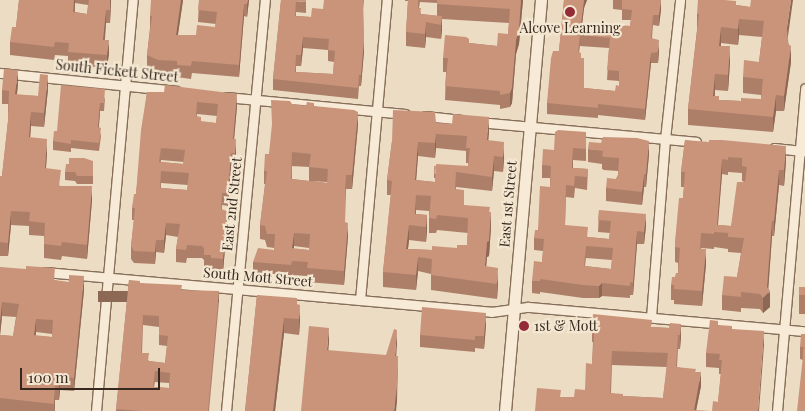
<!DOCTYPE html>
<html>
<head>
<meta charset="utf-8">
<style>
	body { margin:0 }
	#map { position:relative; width:805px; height:411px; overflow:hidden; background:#ecdcc3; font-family:"Playfair Display",serif }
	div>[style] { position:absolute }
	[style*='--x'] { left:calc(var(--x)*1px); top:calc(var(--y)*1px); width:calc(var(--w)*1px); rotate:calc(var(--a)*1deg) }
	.roads { filter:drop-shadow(1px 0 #866e5a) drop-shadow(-1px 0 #866e5a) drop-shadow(0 1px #866e5a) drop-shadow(0 -1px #866e5a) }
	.street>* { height:9px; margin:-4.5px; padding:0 4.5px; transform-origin:4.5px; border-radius:4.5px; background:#f7ead6 }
	.secondary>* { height:11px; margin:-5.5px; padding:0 5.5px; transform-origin:5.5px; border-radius:5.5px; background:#f7ead6 }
	.wall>* { inset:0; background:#ad7f69 }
	.shaded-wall>* { inset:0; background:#8d6855; transform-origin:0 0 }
	.building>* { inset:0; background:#c9947a; transform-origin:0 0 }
	.dots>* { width:14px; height:14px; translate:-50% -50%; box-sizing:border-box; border:2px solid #f4e7d2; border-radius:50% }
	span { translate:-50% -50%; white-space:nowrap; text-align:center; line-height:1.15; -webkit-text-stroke:4.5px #f4e7d2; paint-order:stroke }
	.poi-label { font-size:14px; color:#36281e }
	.left { translate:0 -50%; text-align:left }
	.street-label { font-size:14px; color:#36281e }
	.scale { position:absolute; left:20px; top:368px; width:140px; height:22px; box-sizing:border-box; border:2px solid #36281e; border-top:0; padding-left:6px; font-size:15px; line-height:18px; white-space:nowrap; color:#36281e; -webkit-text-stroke:4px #f4e7d2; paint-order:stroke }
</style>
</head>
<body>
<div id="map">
	<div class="roads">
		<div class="street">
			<i style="--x:0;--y:73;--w:177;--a:5.8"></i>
			<i style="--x:226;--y:97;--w:180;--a:5.4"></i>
			<i style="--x:425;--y:116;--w:37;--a:6"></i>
			<i style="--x:478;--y:122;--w:219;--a:5.2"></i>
			<i style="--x:774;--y:148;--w:31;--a:6"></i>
			<i style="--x:45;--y:272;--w:448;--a:5.1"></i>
			<i style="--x:491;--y:312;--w:37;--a:-8"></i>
			<i style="--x:528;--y:307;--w:278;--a:5"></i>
			<i style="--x:360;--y:300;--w:301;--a:-84.9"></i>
			<i style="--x:651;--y:317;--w:179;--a:-85.5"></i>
			<i style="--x:665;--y:139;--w:140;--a:-83.8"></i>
			<i style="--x:96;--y:411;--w:413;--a:-84.9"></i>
			<i style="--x:226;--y:411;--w:413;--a:-84.6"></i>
			<i style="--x:777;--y:411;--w:324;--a:-85"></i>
		</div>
		<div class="secondary">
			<i style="--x:505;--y:411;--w:413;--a:-85"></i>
		</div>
	</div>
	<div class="wall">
		<i style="clip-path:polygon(evenodd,19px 0,111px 0,110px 23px,106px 23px,105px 40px,109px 53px,107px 68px,68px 65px,68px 56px,55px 55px,54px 60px,10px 55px,10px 42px,16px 27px,19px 0,75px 3px,88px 5px,87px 14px,75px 12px,75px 3px)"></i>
		<i style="clip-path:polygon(155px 0,183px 0,178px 35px,196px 35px,215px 27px,216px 24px,198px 22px,199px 0,249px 0,247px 17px,244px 16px,239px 77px,192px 73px,191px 79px,177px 77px,177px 73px,158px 72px,147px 67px,147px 55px,150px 28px,150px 16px)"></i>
		<i style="clip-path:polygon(evenodd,281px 0,306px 2px,306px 13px,296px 12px,296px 16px,311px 17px,323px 9px,364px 0,363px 10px,364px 51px,361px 86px,359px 86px,358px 99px,273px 90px,273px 79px,281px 0,303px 48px,328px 50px,328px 61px,334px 62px,333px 74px,296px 72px,296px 66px,301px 66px,303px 48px)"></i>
		<i style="clip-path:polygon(evenodd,405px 0,523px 0,519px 44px,516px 54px,512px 103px,510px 107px,500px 109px,500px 105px,445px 100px,446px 72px,443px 72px,443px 58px,469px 43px,497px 46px,508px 34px,509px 23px,442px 19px,442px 30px,441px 39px,426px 37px,425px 48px,406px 46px,406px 32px,408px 1px,405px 1px,405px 0,420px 2px,437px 3px,437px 16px,421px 14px,419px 8px,420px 2px)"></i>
		<i style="clip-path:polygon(evenodd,564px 0,587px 0,584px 8px,582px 24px,614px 27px,630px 26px,631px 20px,622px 20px,622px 10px,613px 9px,613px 0,661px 0,659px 26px,653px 25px,652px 38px,659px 50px,658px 63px,651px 63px,645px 120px,598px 115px,598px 118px,547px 114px,547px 103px,559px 51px,564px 0,580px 46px,609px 48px,607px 80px,619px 81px,619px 86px,615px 91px,584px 88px,581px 58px,579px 53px,580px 46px)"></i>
		<i style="clip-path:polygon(evenodd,736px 5px,750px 7px,788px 40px,791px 62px,784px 111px,776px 111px,773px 132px,688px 125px,688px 109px,697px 30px,697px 14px,736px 5px,739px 35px,762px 37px,759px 62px,743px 77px,743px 93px,761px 95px,761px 99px,741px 101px,719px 100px,715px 96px,715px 90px,728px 91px,730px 62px,721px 46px,721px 43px,738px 45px,739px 35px)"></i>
		<i style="clip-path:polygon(18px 84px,17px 95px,38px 96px,48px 89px,44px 127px,31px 126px,30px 138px,47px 153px,46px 168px,60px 186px,92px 200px,87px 259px,62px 256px,61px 260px,44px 258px,44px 236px,29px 235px,29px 226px,11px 225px,8px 256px,0 256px,0 176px,2px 176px,8px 121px,8px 104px,2px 104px,2px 90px)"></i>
		<i style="clip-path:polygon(evenodd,147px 92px,237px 106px,234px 139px,236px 151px,235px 166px,231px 166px,228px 206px,222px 205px,222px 209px,227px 224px,223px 272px,211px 271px,211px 268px,204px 267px,204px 260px,202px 258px,187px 258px,186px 263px,176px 262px,176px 249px,178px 237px,166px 235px,164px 253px,156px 252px,155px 264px,134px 263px,131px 259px,131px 246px,134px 220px,132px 220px,132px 208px,136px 194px,147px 92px,197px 114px,217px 116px,216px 123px,201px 122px,197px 116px,197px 114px,147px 92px,161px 160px,184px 162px,183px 164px,161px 162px,161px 160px,147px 92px,161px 183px,188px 185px,187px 190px,161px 188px,161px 183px)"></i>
		<i style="clip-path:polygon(105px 98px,104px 111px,100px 111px,99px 127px,101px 136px,99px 151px,71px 148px,71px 152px,53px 150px,53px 141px,57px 131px)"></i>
		<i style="clip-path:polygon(evenodd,292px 104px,314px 106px,358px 125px,352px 189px,346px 189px,345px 222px,348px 236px,344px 285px,307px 282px,307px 276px,292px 275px,291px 278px,253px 276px,253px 262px,274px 250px,274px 248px,267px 247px,265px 240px,260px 239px,260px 225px,265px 184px,264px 184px,264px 171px,269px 154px,292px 104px,292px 166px,309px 167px,309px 181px,327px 182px,327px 183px,292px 179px,292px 166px,292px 104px,294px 246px,309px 248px,309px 250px,294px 249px,294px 246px)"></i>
		<i style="clip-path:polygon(evenodd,436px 123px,452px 124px,489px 132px,488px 140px,504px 157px,503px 172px,494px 171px,492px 191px,456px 187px,456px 189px,464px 205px,490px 212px,491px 227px,489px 256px,487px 257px,486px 267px,498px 283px,497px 299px,431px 290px,431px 274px,418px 271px,416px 290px,383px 287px,383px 272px,391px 195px,387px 195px,387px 180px,392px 141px,436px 123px,436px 148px,466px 151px,466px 163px,468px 163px,468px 166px,434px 174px,434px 178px,435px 178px,435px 182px,416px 180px,418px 156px,435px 158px,436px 148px,436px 123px,416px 210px,429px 211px,429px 233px,436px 233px,437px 230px,468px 233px,467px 245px,457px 248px,432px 250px,408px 249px,409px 240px,426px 242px,427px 230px,427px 215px,416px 214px,416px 210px)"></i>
		<i style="clip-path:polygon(evenodd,586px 132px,586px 161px,573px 160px,573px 168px,588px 169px,587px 190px,575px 188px,574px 198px,566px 197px,565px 225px,588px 237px,609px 239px,610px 233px,598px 232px,599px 210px,646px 226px,644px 244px,637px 244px,633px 295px,630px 295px,630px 298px,602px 296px,599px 298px,583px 298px,540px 292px,540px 294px,532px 293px,532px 281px,542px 262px,543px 251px,534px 250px,534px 238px,538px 230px,550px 187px,550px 178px,542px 178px,542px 165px,554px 150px,586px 132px,586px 258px,612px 260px,611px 269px,585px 266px,586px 258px)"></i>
		<i style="clip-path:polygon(evenodd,685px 140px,786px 161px,784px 186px,779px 185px,774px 236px,772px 236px,768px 288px,770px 307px,763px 313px,760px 309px,741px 308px,741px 312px,722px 310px,722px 295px,737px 277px,741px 253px,728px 252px,728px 249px,714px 247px,714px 249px,701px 248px,706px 264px,702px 306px,674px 304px,674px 300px,671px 300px,671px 285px,678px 273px,678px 263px,675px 262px,675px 242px,683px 198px,684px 187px,681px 187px,681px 172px,685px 140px,728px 172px,742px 173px,742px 181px,745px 182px,731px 226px,718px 225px,722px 174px,728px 175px,728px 172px)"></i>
		<i style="clip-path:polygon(588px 149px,649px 154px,646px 187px,644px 187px,642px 205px,606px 201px,606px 188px,616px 179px,618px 175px,618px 171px,604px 170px,602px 169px,602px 164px,588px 162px)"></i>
		<i style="clip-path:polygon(93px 161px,93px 184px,77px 184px,75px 181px,65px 180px,65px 172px,69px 164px)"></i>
		<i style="clip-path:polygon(evenodd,0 267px,55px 280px,84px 290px,74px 391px,60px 390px,59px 400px,55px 400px,55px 411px,0 411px,0 267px,2px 316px,16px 317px,13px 336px,0 335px,2px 316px,0 267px,36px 332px,52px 334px,52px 337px,36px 336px,36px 332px)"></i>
		<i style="clip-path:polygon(evenodd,129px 280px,140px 283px,182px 290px,219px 302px,209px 411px,116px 411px,129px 280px,143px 325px,159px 327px,159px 345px,167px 346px,165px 363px,149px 361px,142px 353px,143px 325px,129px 280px,155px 382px,169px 383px,169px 388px,154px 387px,155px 382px)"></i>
		<i style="clip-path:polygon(805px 287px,805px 314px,799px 314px,799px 295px)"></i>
		<i style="clip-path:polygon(257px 295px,297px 305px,300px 320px,299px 335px,284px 333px,275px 411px,245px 411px)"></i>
		<i style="clip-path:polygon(evenodd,681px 324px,680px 349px,678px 349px,677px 367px,696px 372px,701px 386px,696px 410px,535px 411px,561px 397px,574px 397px,585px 390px,592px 364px,593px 342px,592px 342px,592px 328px,652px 327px,669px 328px,681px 324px,612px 365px,667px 367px,663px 398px,623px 396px,611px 393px,612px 365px)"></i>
		<i style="clip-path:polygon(486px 325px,484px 349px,475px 348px,475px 352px,420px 347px,420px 335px)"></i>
		<i style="clip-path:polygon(718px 325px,732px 329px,764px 345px,718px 402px,721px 374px,719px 374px,719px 368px,706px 367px,706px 353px)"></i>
		<i style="clip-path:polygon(805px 334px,803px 360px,800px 359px,800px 347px)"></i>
	</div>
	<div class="shaded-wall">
		<i style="clip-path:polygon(74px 0,75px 0,75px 3px,73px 25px)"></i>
		<i style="clip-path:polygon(110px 0,111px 0,110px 23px)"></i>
		<i style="clip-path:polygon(181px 0,183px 0,176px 47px,176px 35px)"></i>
		<i style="clip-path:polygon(248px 0,249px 0,247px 17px,247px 4px)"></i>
		<i style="clip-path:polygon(521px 0,523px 0,519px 44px,516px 54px,512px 103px,510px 107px,510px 93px)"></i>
		<i style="clip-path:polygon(584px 0,587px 0,584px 8px,581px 34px,581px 24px)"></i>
		<i style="clip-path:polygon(661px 0,661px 11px,659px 26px,659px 15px)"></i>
		<i style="clip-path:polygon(791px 0,793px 0,787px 43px,787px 27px)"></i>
		<i style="clip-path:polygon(244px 4px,244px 16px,239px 77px,239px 65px)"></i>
		<i style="clip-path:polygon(106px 10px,106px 23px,103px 53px,103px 40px)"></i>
		<i style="clip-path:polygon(442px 16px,442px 30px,441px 39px,441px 25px)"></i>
		<i style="clip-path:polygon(739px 19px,739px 35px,738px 45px,738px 29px)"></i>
		<i style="clip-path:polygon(426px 22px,426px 37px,425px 48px,425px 34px)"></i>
		<i style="clip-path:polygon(721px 27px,721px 43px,719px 62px,719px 46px)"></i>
		<i style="clip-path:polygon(303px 37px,303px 48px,301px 66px,301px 55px)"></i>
		<i style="clip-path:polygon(109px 40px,109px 53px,107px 68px,107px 55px)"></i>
		<i style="clip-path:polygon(364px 40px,364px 51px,361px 86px,361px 75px)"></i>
		<i style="clip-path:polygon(659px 40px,659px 50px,658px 63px,658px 52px)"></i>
		<i style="clip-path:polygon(730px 46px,730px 62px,728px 91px,728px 75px)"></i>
		<i style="clip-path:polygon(791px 46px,791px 62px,784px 111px,784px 96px)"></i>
		<i style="clip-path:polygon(651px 53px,651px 63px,645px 120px,645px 109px)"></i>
		<i style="clip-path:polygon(18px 70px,18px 84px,15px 108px,15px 94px)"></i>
		<i style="clip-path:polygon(715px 74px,715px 90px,713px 112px,713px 96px)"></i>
		<i style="clip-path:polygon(48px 75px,48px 89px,44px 127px,44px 113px)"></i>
		<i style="clip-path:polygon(237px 94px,237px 106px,233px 151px,233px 139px)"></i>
		<i style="clip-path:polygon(776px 95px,776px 111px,773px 132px,773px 117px)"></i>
		<i style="clip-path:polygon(100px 103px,100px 111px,98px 136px,98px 127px)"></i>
		<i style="clip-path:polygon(31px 112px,31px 126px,29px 151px,29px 137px)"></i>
		<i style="clip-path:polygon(358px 112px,358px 125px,352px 189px,352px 175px)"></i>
		<i style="clip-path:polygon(489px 117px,489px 132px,487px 155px,487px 140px)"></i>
		<i style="clip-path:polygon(436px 134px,436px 148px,435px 158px,435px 143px)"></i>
		<i style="clip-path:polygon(47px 139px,47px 153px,45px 182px,45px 168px)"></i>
		<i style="clip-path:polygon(236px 139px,236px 151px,235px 166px,235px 153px)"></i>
		<i style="clip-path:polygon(649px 141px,649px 154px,646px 187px,646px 174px)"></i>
		<i style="clip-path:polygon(418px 142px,418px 156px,415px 195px,415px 180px)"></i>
		<i style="clip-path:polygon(504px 142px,504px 157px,503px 172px,503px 157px)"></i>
		<i style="clip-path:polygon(786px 146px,786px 161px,784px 186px,784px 170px)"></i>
		<i style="clip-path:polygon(573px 148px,573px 160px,572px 180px,572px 168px)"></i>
		<i style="clip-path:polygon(231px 153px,231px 166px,228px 206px,228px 193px)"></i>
		<i style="clip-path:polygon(494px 156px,494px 171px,492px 191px,492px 177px)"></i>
		<i style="clip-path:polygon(722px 159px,722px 174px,717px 232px,717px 225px)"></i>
		<i style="clip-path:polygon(779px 170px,779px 185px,774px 236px,774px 221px)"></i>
		<i style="clip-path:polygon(644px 174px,644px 187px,642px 205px,642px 192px)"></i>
		<i style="clip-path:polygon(92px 186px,92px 200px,87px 259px,87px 245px)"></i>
		<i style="clip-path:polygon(416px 195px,416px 210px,415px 228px,415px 214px)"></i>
		<i style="clip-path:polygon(11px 211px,11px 225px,8px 256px,8px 243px)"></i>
		<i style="clip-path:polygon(227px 211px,227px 224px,223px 272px,223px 259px)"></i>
		<i style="clip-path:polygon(491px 212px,491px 227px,489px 256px,487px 257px,485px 281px,485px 266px,487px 242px)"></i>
		<i style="clip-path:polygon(646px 214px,646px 226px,644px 244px,644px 232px)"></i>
		<i style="clip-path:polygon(427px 215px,427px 230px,426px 242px,426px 227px)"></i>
		<i style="clip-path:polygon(772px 221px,772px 236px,768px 294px,770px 291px,770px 307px,763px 313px,763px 298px,767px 287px)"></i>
		<i style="clip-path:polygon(166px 223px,166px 235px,164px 253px,164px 240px)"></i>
		<i style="clip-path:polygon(348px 223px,348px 236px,344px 285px,344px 271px)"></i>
		<i style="clip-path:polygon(409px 225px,409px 240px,406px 264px,406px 249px)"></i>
		<i style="clip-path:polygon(637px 231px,637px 244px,633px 295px,633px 283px)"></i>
		<i style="clip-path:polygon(294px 233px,294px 246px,292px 262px,292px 248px)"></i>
		<i style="clip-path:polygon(156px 240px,156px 252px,155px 264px,155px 252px)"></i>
		<i style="clip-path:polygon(706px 249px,706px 264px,702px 306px,702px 291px)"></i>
		<i style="clip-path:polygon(418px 257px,418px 271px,416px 290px,416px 275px)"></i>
		<i style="clip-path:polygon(498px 268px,498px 283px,497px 299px,497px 284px)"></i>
		<i style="clip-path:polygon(84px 276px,84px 290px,74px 391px,74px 378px)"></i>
		<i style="clip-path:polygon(602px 283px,602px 296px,599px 298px,599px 286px)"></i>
		<i style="left:219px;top:291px;width:11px;height:121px;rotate:90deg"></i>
		<i style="clip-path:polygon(2px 302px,2px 316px,0 336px,0 322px)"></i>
		<i style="clip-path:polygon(300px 305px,300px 320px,299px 335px,299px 319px)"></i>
		<i style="clip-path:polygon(486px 313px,486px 325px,484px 349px,484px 336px)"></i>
		<i style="clip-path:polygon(284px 318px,284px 333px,275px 411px,273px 411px)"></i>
		<i style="clip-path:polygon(36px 319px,36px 332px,34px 349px,34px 335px)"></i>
		<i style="clip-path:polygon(681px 324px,681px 338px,680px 349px,680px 335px)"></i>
		<i style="clip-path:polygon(329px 328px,329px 343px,327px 365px,327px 350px)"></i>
		<i style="clip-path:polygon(397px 330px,397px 345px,395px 371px,395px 356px)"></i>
		<i style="clip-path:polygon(764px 331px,764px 345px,759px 411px,758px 411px)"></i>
		<i style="clip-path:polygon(398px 356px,397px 402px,396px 411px,394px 411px)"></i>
		<i style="clip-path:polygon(701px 372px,701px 386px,696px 411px,694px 411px)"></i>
		<i style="clip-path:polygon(60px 376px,60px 390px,59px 400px,59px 386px)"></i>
		<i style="clip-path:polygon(55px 386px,55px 400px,54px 411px,54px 404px)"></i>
	</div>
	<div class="building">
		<i style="clip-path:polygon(19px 0,74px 0,73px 12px,87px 14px,89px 0,110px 0,110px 10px,106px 10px,103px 40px,109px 40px,107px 55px,68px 52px,69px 43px,55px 42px,54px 47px,10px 42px,12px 27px,16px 27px)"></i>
		<i style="clip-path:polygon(151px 0,181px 0,176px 35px,196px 35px,197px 25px,215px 27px,217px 12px,198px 10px,199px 0,248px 0,247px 4px,244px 4px,239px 65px,192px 61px,191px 66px,177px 65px,177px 61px,158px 60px,147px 55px,152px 16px,150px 16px)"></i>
		<i style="clip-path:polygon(evenodd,281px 0,306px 0,306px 2px,296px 1px,295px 16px,311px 17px,312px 8px,323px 9px,324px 0,363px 0,364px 40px,361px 75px,359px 75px,358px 88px,273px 79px,281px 0,303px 37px,329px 39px,328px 50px,335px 51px,333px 74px,295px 72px,296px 55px,301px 55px,303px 37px)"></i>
		<i style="clip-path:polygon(408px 0,418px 0,418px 8px,421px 8px,420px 14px,442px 16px,441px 25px,426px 22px,425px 34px,406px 32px)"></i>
		<i style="clip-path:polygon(437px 0,521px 0,519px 30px,516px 40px,512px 88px,510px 93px,500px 95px,500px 91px,445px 86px,448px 58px,443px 58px,445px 35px,466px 37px,469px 39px,469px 43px,497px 46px,498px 33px,508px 34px,510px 9px,437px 4px)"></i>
		<i style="clip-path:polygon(evenodd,564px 0,584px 0,581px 24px,614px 27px,614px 24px,630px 26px,632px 10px,622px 9px,622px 0,661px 0,659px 15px,653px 15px,651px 38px,659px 40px,658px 52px,651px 53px,645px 109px,598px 104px,598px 108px,547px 103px,551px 58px,553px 51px,559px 51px,564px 0,580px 35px,610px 38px,607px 70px,619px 71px,619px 86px,616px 85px,615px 91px,584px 88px,584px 58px,581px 58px,581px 53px,578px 52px,580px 35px)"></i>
		<i style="clip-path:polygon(evenodd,698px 0,724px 0,736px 1px,736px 5px,750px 7px,751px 0,791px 0,787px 27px,788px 44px,791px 46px,784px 96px,776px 95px,773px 117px,688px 109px,699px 14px,697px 14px,698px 0,739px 19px,764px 21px,759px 62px,744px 60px,743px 77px,763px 79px,761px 99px,741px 98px,741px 101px,719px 100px,719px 96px,713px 96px,715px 74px,728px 75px,730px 46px,719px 46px,721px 27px,738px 29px,739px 19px)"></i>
		<i style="clip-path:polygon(4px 69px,18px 70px,15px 94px,38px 96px,40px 74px,48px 75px,44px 113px,31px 112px,29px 137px,47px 139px,45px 168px,61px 170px,59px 186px,92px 186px,87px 245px,62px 242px,61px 246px,44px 244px,45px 223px,29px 221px,30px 212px,11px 211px,8px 243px,0 242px,0 176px,2px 176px,8px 121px,9px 91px,2px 90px)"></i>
		<i style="clip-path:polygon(61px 85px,105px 89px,104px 103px,100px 103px,98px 127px,101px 128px,99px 143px,71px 140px,71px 144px,53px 141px,54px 131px,57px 131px)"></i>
		<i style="clip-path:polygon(evenodd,165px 85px,237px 94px,233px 139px,236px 139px,235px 153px,231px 153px,228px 193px,222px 193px,221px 209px,227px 211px,223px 259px,211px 258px,211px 255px,204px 255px,204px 248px,202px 246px,187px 245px,186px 250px,176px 249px,180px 224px,166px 223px,164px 240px,156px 240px,155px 252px,134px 251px,131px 246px,135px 208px,132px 208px,134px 194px,136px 194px,141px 130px,147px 92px,164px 92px,165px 85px,197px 102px,218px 104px,216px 123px,201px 121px,201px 117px,196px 116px,197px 102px,165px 85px,161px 148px,185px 150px,183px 164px,159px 162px,161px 148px,165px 85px,161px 171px,189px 173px,187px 190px,160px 188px,161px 171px)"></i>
		<i style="clip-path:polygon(evenodd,271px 100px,290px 101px,292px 104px,306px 106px,307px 102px,314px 103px,314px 106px,354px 110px,358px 112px,352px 175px,346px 175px,345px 191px,345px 222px,348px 223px,344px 271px,307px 268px,308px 262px,292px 261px,291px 265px,253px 262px,258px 248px,274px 250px,275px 234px,267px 234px,265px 226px,260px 225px,267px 171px,264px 171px,265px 154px,269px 154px,272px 124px,271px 100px,292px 152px,311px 154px,309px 167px,328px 169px,327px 183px,291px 179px,292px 152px,271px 100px,294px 233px,310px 234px,309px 250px,292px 248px,294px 233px)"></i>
		<i style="clip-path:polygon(evenodd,393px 110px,435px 112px,436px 123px,452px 124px,453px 114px,489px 117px,487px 140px,504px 142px,503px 157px,494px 156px,492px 177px,456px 172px,455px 189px,464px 190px,464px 205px,490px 207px,489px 212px,491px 212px,489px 241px,487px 242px,485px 266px,498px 268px,497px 284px,431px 275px,432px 259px,418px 257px,416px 275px,383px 272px,392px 181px,387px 180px,392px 141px,393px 110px,436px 134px,467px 136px,466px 148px,470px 148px,468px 166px,436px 164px,435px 182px,415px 180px,418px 142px,435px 143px,436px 134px,393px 110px,416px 195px,431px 196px,429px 218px,436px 219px,437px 215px,468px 218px,467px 245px,457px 245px,457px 248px,432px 246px,432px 250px,406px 249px,409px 225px,426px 227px,427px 215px,415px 214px,416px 195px)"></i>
		<i style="clip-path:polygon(evenodd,558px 130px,586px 132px,586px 149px,573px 148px,572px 168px,588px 169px,587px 177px,575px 176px,574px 186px,566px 185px,565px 225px,588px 227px,587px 237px,609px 239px,611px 221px,598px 220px,599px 210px,646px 214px,644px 232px,637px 231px,633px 283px,630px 282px,630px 286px,602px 283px,599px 286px,583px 285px,540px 279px,540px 281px,532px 281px,534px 261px,542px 262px,544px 239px,534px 238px,535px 230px,538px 230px,540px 186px,550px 187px,551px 166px,542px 165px,543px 149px,554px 150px,555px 132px,558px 130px,586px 246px,613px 248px,611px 269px,584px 266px,586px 246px)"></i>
		<i style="clip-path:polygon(603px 137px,637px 138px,649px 141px,646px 174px,644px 174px,642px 192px,606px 188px,607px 178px,616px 179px,618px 175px,619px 158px,604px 157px,602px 156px,603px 151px,588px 149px,589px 142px,601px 143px)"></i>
		<i style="clip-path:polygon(evenodd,685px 140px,709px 142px,709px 140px,722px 140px,786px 146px,784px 170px,779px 170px,774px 221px,772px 221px,767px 287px,770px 291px,763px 298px,760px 294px,741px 292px,741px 297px,722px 295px,724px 276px,737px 277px,744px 238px,728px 237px,728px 233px,714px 232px,714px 234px,701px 233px,700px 249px,706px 249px,702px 291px,674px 289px,674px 285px,671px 285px,672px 277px,675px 277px,676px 273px,678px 273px,680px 248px,675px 247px,675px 242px,679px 198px,683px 198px,685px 172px,681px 172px,685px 140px,728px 157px,742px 158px,742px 166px,747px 167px,745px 182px,737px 182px,731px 226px,717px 225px,722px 159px,728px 160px,728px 157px)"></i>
		<i style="clip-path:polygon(69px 158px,84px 158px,93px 161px,93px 176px,77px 176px,75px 172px,65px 172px,66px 164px,69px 164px)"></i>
		<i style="clip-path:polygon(434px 166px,436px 166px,435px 174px,434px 174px)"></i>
		<i style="clip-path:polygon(evenodd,26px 266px,55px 268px,54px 280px,69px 282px,69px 275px,84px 276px,74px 378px,60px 376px,59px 386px,55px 386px,54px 404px,0 398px,0 335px,13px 336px,19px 304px,2px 302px,0 322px,0 267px,26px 269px,26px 266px,36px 319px,53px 320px,52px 337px,34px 335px,36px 319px)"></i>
		<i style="clip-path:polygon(evenodd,129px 280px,140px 281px,140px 283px,182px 285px,181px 290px,219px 291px,208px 411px,141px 411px,116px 409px,129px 280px,143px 315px,159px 316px,159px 335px,168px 336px,165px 363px,148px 361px,149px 353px,141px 353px,143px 315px,129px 280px,155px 371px,170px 373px,169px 388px,153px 387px,155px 371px)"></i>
		<i style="left:799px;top:287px;width:6px;height:8px"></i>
		<i style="clip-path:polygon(257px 295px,297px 298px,297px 304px,300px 305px,299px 319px,284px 318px,273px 411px,245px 411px)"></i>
		<i style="clip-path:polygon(422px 307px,486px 313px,484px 336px,475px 336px,475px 340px,420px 335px)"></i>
		<i style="clip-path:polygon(evenodd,593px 314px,652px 320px,651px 327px,669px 328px,670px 323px,681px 324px,680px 335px,678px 335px,676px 367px,696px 369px,695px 372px,701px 372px,694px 410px,712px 411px,535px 411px,537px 388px,561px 390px,560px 397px,574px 397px,575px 389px,585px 390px,586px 363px,592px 364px,594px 336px,593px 328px,592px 328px,593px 314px,612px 351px,668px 353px,663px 398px,623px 396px,623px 394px,610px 393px,612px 351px)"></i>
		<i style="clip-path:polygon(710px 320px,718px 321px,718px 325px,732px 326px,732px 329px,764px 331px,758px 411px,712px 411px,713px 401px,718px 402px,722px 360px,719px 360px,720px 354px,706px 353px)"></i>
		<i style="clip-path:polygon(309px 326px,329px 328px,327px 350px,386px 355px,394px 329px,397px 330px,395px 356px,398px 356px,397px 387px,394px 411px,301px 411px)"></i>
		<i style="clip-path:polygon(801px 334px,805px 334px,805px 411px,797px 411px,804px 347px,800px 347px)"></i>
	</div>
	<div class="dots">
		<i style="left:570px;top:12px;background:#932c36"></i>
		<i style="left:524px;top:326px;background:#932c36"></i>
	</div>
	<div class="poi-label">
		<span style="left:570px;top:28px">Alcove Learning</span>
		<span class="left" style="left:534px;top:326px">1st &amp; Mott</span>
	</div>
	<div class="street-label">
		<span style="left:117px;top:71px;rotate:6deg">South Fickett Street</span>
		<span style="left:232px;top:204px;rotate:-84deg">East 2nd Street</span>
		<span style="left:508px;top:204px;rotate:-85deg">East 1st Street</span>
		<span style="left:258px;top:277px;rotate:5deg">South Mott Street</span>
	</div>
	<div class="scale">100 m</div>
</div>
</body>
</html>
